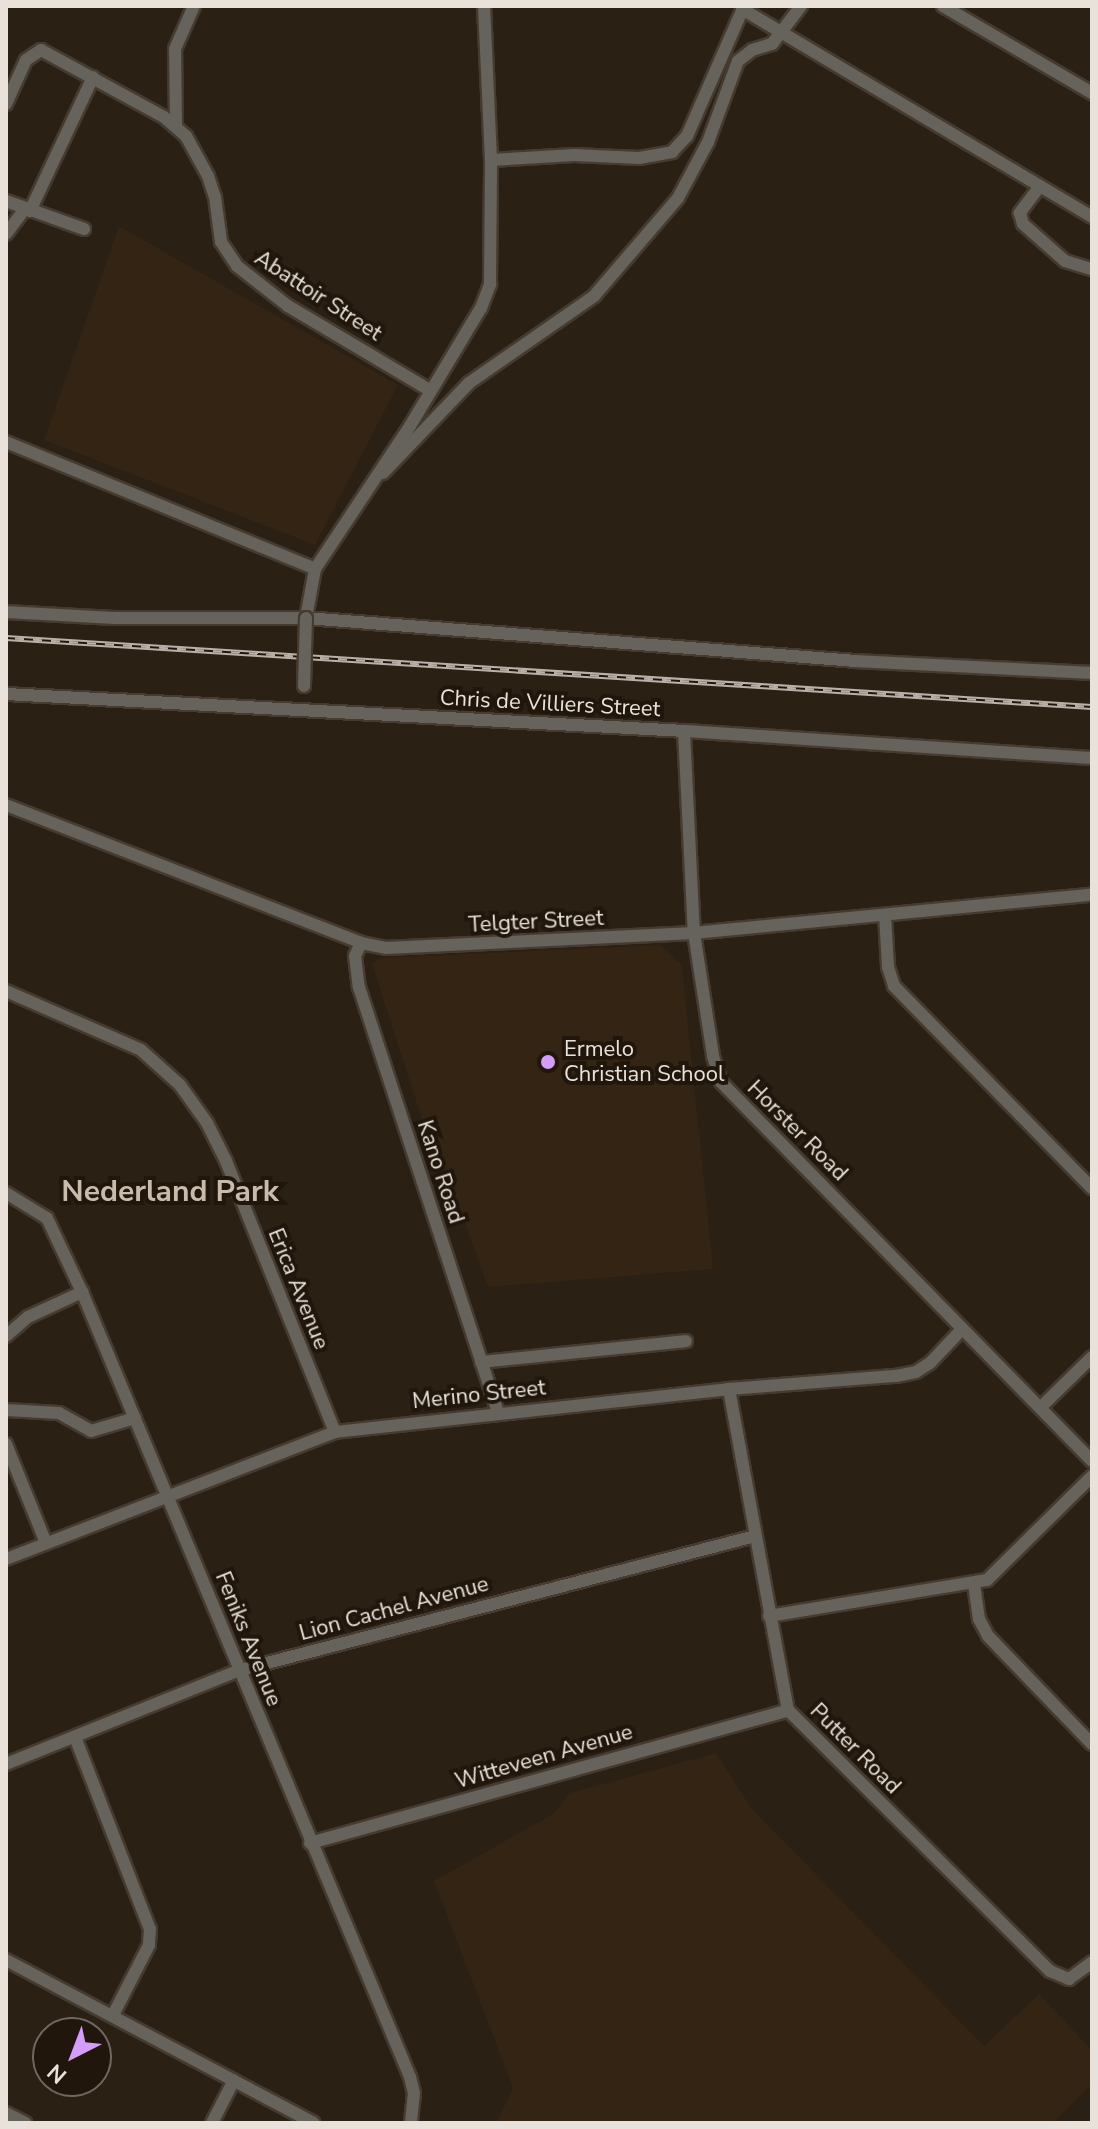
<!DOCTYPE html>
<html>
<head>
<meta charset="utf-8">
<style>
	body { margin:0 }
	#map { position:relative; width:1098px; height:2129px; overflow:hidden; background:#2a2014; font-family:"Nunito Sans",sans-serif }
	div>[style] { position:absolute }
	[style*='--x'] { left:calc(var(--x)*1px); top:calc(var(--y)*1px); width:calc(var(--w)*1px); rotate:calc(var(--a)*1deg) }
	.built>* { inset:0; background:#332413 }
	.roads { filter:drop-shadow(2px 0 #453b30) drop-shadow(-2px 0 #453b30) drop-shadow(0 2px #453b30) drop-shadow(0 -2px #453b30) }
	.minor>* { height:12px; margin:-6px; padding:0 6px; transform-origin:6px; border-radius:6px; background:#65635c }
	.rail>* { height:6px; margin-top:-3px; transform-origin:0; background:repeating-linear-gradient(90deg,#20160b 0 9px,#bab2a9 0 18px); box-sizing:border-box; border-block:2px solid #bab2a9 }
	.bridges { filter:drop-shadow(2px 0 #453b30) drop-shadow(-2px 0 #453b30) drop-shadow(0 2px #453b30) drop-shadow(0 -2px #453b30) }
	.minor-bridge>* { height:12px; margin:-6px; padding:0 6px; transform-origin:6px; border-radius:6px; background:#65635c }
	.dots>* { width:22px; height:22px; translate:-50% -50%; box-sizing:border-box; border:4px solid #20160b; border-radius:50% }
	span { translate:-50% -50%; white-space:nowrap; text-align:center; line-height:1.15; -webkit-text-stroke:8px #20160b; paint-order:stroke }
	.street-label { font-size:22px; color:#e9e2da }
	.poi-label { font-size:22px; color:#e9e2da }
	.left { translate:0 -50%; text-align:left }
	.district-label { font-size:30px; color:#c9bbac; font-weight:700 }
	.frame { position:absolute; inset:0; border:8px solid #e9e2da; pointer-events:none }
	.north { position:absolute; left:32px; top:2017px; width:80px; height:80px; box-sizing:border-box; background:#20160b; border:2px solid #70685e; border-radius:50%; rotate:222deg; font-size:22px; font-weight:700; line-height:32px; text-align:center; color:#e9e2da }
	.north::after { content:''; display:block; margin:auto; width:28px; height:36px; background:#d59cfb; clip-path:polygon(50% 0,100% 100%,50% 72%,0 100%) }
</style>
</head>
<body>
<div id="map">
	<div class="built">
		<i style="clip-path:polygon(119px 226px,398px 385px,315px 545px,44px 440px)"></i>
		<i style="clip-path:polygon(660px 945px,682px 965px,713px 1269px,488px 1287px,442px 1160px,436px 1163px,372px 964px,380px 958px)"></i>
		<i style="clip-path:polygon(716px 1753px,752px 1809px,984px 2046px,1039px 1994px,1092px 2050px,1092px 2084px,1053px 2123px,496px 2123px,513px 2088px,434px 1881px,553px 1814px,570px 1793px)"></i>
	</div>
	<div class="roads">
		<div class="minor">
			<i style="--x:943;--y:6;--w:173;--a:30.3"></i>
			<i style="--x:742;--y:9;--w:407;--a:30.7"></i>
			<i style="--x:6;--y:104;--w:48;--a:-65.6"></i>
			<i style="--x:26;--y:60;--w:18;--a:-34"></i>
			<i style="--x:41;--y:50;--w:140;--a:28.6"></i>
			<i style="--x:164;--y:117;--w:29;--a:41"></i>
			<i style="--x:186;--y:136;--w:46;--a:61.2"></i>
			<i style="--x:208;--y:176;--w:22;--a:72"></i>
			<i style="--x:215;--y:197;--w:45;--a:82.4"></i>
			<i style="--x:221;--y:242;--w:29;--a:56"></i>
			<i style="--x:237;--y:266;--w:65;--a:38.1"></i>
			<i style="--x:288;--y:306;--w:166;--a:30.7"></i>
			<i style="--x:176;--y:126;--w:77;--a:-90.7"></i>
			<i style="--x:175;--y:49;--w:47;--a:-66.2"></i>
			<i style="--x:491;--y:160;--w:83;--a:-3.4"></i>
			<i style="--x:574;--y:155;--w:65;--a:2.6"></i>
			<i style="--x:639;--y:158;--w:34;--a:-10"></i>
			<i style="--x:672;--y:152;--w:22;--a:-47"></i>
			<i style="--x:687;--y:136;--w:142;--a:-66.3"></i>
			<i style="--x:1040;--y:186;--w:34;--a:127"></i>
			<i style="--x:1020;--y:213;--w:11;--a:75"></i>
			<i style="--x:1023;--y:224;--w:56;--a:41.4"></i>
			<i style="--x:1065;--y:261;--w:28;--a:17"></i>
			<i style="--x:6;--y:201;--w:83;--a:19.7"></i>
			<i style="--x:30;--y:211;--w:148;--a:-64.8"></i>
			<i style="--x:6;--y:234;--w:31;--a:-53"></i>
			<i style="--x:6;--y:442;--w:334;--a:22.3"></i>
			<i style="--x:383;--y:473;--w:124;--a:-46.3"></i>
			<i style="--x:469;--y:383;--w:152;--a:-34.8"></i>
			<i style="--x:594;--y:296;--w:129;--a:-49.4"></i>
			<i style="--x:678;--y:198;--w:64;--a:-61.8"></i>
			<i style="--x:708;--y:142;--w:86;--a:-69.7"></i>
			<i style="--x:738;--y:61;--w:18;--a:-38"></i>
			<i style="--x:752;--y:50;--w:21;--a:-17"></i>
			<i style="--x:772;--y:44;--w:48;--a:-52.7"></i>
			<i style="--x:6;--y:612;--w:108;--a:3.2"></i>
			<i style="--x:114;--y:618;--w:192;--a:0"></i>
			<i style="--x:306;--y:618;--w:552;--a:4.47"></i>
			<i style="--x:856;--y:661;--w:236;--a:2.9"></i>
			<i style="--x:306;--y:618;--w:50;--a:-79.6"></i>
			<i style="--x:315;--y:569;--w:172;--a:-56.4"></i>
			<i style="--x:410;--y:426;--w:138;--a:-59"></i>
			<i style="--x:481;--y:308;--w:26;--a:-69"></i>
			<i style="--x:490;--y:284;--w:124;--a:-89.5"></i>
			<i style="--x:491;--y:160;--w:154;--a:-92.6"></i>
			<i style="--x:6;--y:694;--w:679;--a:3.12"></i>
			<i style="--x:684;--y:731;--w:409;--a:3.8"></i>
			<i style="--x:684;--y:731;--w:202;--a:87.2"></i>
			<i style="--x:694;--y:933;--w:124;--a:81.2"></i>
			<i style="--x:713;--y:1056;--w:27;--a:73"></i>
			<i style="--x:721;--y:1082;--w:530;--a:45.61"></i>
			<i style="--x:6;--y:805;--w:381;--a:21.2"></i>
			<i style="--x:361;--y:943;--w:25;--a:11"></i>
			<i style="--x:386;--y:948;--w:308;--a:-2.8"></i>
			<i style="--x:694;--y:933;--w:400;--a:-5.5"></i>
			<i style="--x:885;--y:915;--w:52;--a:86.7"></i>
			<i style="--x:888;--y:967;--w:20;--a:72"></i>
			<i style="--x:894;--y:986;--w:283;--a:45.6"></i>
			<i style="--x:361;--y:943;--w:14;--a:115"></i>
			<i style="--x:355;--y:956;--w:31;--a:83"></i>
			<i style="--x:359;--y:987;--w:448;--a:71.9"></i>
			<i style="--x:6;--y:991;--w:147;--a:23.6"></i>
			<i style="--x:141;--y:1050;--w:52;--a:41.9"></i>
			<i style="--x:180;--y:1085;--w:47;--a:54.6"></i>
			<i style="--x:207;--y:1123;--w:42;--a:63.4"></i>
			<i style="--x:226;--y:1161;--w:292;--a:68.1"></i>
			<i style="--x:6;--y:1193;--w:48;--a:31.4"></i>
			<i style="--x:47;--y:1218;--w:82;--a:64.7"></i>
			<i style="--x:82;--y:1292;--w:851;--a:67.32"></i>
			<i style="--x:410;--y:2077;--w:16;--a:76"></i>
			<i style="--x:414;--y:2093;--w:30;--a:96"></i>
			<i style="--x:6;--y:1336;--w:29;--a:-41"></i>
			<i style="--x:28;--y:1317;--w:60;--a:-24.8"></i>
			<i style="--x:481;--y:1362;--w:206;--a:-5.8"></i>
			<i style="--x:729;--y:1389;--w:326;--a:79.6"></i>
			<i style="--x:788;--y:1710;--w:370;--a:44.9"></i>
			<i style="--x:1050;--y:1971;--w:21;--a:23"></i>
			<i style="--x:1069;--y:1979;--w:29;--a:-36"></i>
			<i style="--x:1041;--y:1407;--w:71;--a:-44.4"></i>
			<i style="--x:6;--y:1410;--w:53;--a:3.2"></i>
			<i style="--x:59;--y:1413;--w:37;--a:29"></i>
			<i style="--x:91;--y:1431;--w:46;--a:-16.5"></i>
			<i style="--x:6;--y:1444;--w:107;--a:68"></i>
			<i style="--x:6;--y:1559;--w:353;--a:-21.1"></i>
			<i style="--x:335;--y:1432;--w:396;--a:-6.2"></i>
			<i style="--x:729;--y:1389;--w:168;--a:-4.5"></i>
			<i style="--x:896;--y:1376;--w:20;--a:-11"></i>
			<i style="--x:916;--y:1372;--w:17;--a:-33"></i>
			<i style="--x:930;--y:1363;--w:47;--a:-46.7"></i>
			<i style="--x:974;--y:1584;--w:35;--a:82"></i>
			<i style="--x:979;--y:1619;--w:19;--a:62"></i>
			<i style="--x:988;--y:1636;--w:150;--a:46.1"></i>
			<i style="--x:769;--y:1616;--w:221;--a:-9.4"></i>
			<i style="--x:987;--y:1580;--w:148;--a:-44.7"></i>
			<i style="--x:75;--y:1737;--w:206;--a:68.7"></i>
			<i style="--x:150;--y:1929;--w:16;--a:94"></i>
			<i style="--x:149;--y:1945;--w:79;--a:117.2"></i>
			<i style="--x:6;--y:1764;--w:252;--a:-21.9"></i>
			<i style="--x:240;--y:1670;--w:532;--a:-14.58"></i>
			<i style="--x:310;--y:1843;--w:496;--a:-15.5"></i>
			<i style="--x:6;--y:1960;--w:348;--a:27.9"></i>
			<i style="--x:6;--y:2113;--w:22;--a:27"></i>
			<i style="--x:212;--y:2123;--w:48;--a:-62.9"></i>
		</div>
	</div>
	<div class="rail">
		<i style="--x:6;--y:638;--w:1088;--a:3.64"></i>
	</div>
	<div class="bridges">
		<div class="minor-bridge">
			<i style="--x:304;--y:686;--w:68;--a:-88.3"></i>
		</div>
	</div>
	<div class="dots">
		<i style="left:548px;top:1062px;background:#d59cfb"></i>
	</div>
	<div class="street-label">
		<span style="left:318px;top:296px;rotate:33deg">Abattoir Street</span>
		<span style="left:550px;top:704px;rotate:3deg">Chris de Villiers Street</span>
		<span style="left:536px;top:922px;rotate:-3deg">Telgter Street</span>
		<span style="left:797px;top:1131px;rotate:45deg">Horster Road</span>
		<span style="left:440px;top:1172px;rotate:72deg">Kano Road</span>
		<span style="left:298px;top:1289px;rotate:68deg">Erica Avenue</span>
		<span style="left:479px;top:1395px;rotate:-6deg">Merino Street</span>
		<span style="left:394px;top:1609px;rotate:-15deg">Lion Cachel Avenue</span>
		<span style="left:248px;top:1639px;rotate:68deg">Feniks Avenue</span>
		<span style="left:855px;top:1749px;rotate:45deg">Putter Road</span>
		<span style="left:544px;top:1757px;rotate:-16deg">Witteveen Avenue</span>
	</div>
	<div class="poi-label">
		<span class="left" style="left:564px;top:1062px">Ermelo<br>Christian School</span>
	</div>
	<div class="district-label">
		<span style="left:170px;top:1192px">Nederland Park</span>
	</div>
	<div class="frame"></div>
	<div class="north">N</div>
</div>
</body>
</html>
